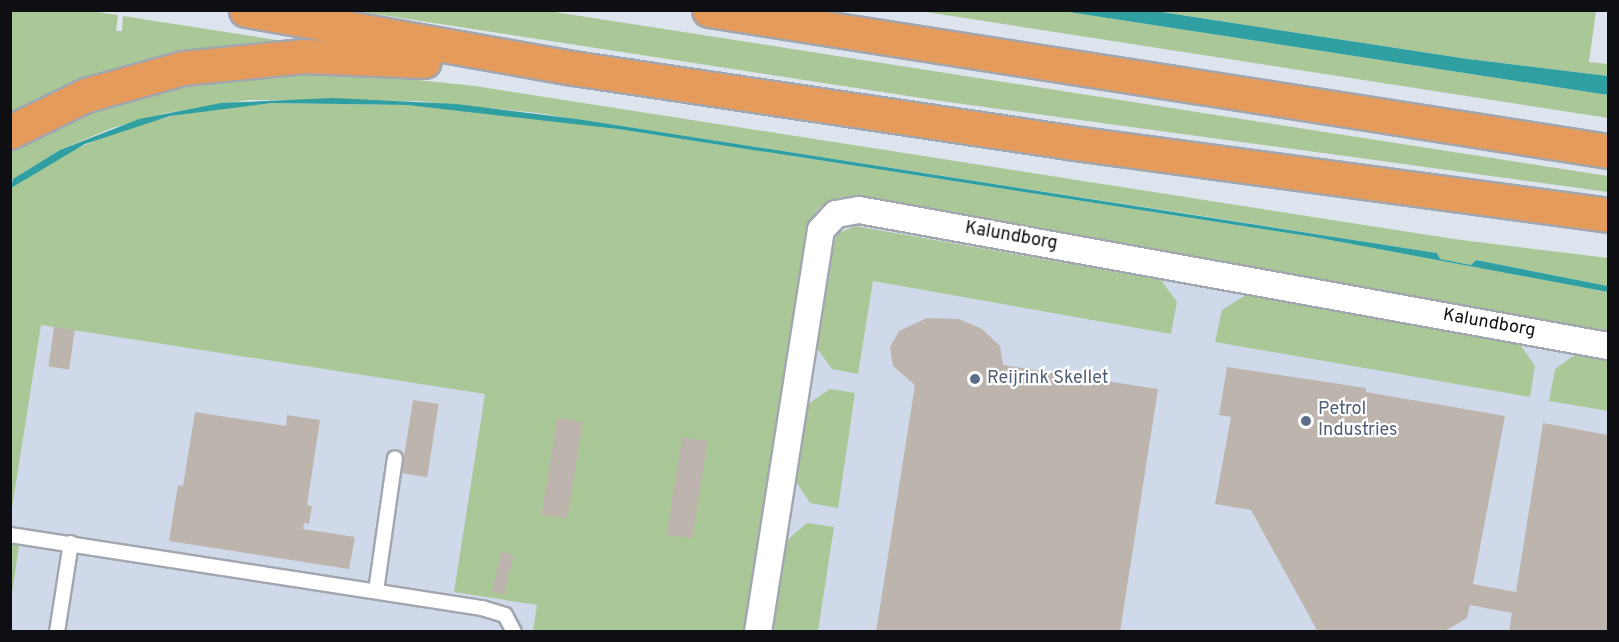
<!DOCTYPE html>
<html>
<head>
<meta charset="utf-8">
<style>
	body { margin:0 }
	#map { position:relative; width:1619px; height:642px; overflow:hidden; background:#dee4ed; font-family:Overpass,sans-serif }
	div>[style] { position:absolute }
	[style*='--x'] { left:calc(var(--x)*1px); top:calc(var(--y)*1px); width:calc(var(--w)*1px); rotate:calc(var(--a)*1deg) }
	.built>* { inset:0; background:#cfd9e9 }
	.green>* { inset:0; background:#aac897 }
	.water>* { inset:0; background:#2f9fa1 }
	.building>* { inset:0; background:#bdb5ad; transform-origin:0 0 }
	.roads { filter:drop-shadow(2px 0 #a1a6af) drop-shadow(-2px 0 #a1a6af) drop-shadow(0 2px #a1a6af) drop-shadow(0 -2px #a1a6af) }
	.lane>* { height:14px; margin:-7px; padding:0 7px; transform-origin:7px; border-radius:7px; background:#fff }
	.street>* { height:26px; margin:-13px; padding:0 13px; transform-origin:13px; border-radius:13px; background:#fff }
	.highway>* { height:33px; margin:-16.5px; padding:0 16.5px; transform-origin:16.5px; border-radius:16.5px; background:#e49b5c }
	.dots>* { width:16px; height:16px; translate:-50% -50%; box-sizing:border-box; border:3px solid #fff; border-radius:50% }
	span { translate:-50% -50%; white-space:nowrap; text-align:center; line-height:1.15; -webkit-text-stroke:4.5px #fff; paint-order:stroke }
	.street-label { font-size:18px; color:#0d0f13 }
	.service-label { font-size:18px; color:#4e5e75 }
	.left { translate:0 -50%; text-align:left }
	.frame { position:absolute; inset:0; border:12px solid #0d0f13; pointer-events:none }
</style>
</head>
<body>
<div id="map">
	<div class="built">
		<i style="clip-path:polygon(812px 192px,1608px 329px,1608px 631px,11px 631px,10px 201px)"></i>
	</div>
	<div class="green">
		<i style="clip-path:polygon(11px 11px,90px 11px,118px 15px,116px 31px,122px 31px,123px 16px,302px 44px,11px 119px)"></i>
		<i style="clip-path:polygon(356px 11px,548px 11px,1608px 176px,1608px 192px,934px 100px)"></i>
		<i style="clip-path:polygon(920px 11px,1062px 11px,1608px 95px,1608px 118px)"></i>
		<i style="clip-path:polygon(1155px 11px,1596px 11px,1589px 62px,1608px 64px,1608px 76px,1468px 59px)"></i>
		<i style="clip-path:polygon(270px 74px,361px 74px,475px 86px,1454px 239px,1608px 258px,1608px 286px,1476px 260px,1471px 265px,1439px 259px,1437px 253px,1209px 217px,537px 113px,417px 101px,249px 100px,166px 113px,112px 128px,60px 150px,11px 181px,11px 149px,93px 109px,151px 91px,210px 79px)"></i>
		<i style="clip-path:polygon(272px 103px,407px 105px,548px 118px,1314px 237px,1608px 292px,1608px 332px,842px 197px,828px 201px,817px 210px,807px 229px,745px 631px,533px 631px,537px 605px,454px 592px,485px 394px,41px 325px,11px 514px,11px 188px,55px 158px,122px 129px,187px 112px)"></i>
		<i style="clip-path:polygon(855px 226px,1161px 280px,1177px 302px,1171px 334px,873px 281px,858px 374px,832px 369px,816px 347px,831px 247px,839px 233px)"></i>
		<i style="clip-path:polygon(1246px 295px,1519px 343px,1535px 366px,1530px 397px,1215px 342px,1222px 310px)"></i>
		<i style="clip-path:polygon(1576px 354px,1608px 359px,1608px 411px,1549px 401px,1555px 369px)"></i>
		<i style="clip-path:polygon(830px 389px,855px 393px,838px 508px,810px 503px,795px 480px,808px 404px)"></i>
		<i style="clip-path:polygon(807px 523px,834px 527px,818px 631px,772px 631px,786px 541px)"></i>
		<i style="clip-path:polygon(11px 545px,19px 546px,11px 600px,10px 545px)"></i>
	</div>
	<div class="water">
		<i style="clip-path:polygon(1062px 11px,1155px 11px,1468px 59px,1608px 76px,1608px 95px)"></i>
		<i style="clip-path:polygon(333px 98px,457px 104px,577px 119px,1437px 253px,1440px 259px,1471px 265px,1476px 260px,1608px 286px,1608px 292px,1314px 237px,618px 129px,407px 105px,272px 103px,170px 116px,85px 144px,11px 188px,13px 179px,60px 150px,139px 119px,221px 103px)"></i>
	</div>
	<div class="building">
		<i style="clip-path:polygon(927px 318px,959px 319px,982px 329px,1000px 346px,1003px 365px,1158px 389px,1120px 632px,876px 632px,915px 385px,893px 366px,890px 347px,899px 331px)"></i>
		<i style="left:54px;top:327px;width:21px;height:40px;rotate:8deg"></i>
		<i style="clip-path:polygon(1227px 367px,1366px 388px,1366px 392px,1505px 416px,1473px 584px,1516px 592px,1543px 423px,1608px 435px,1608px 632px,1509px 632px,1512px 613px,1470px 605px,1467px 618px,1443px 632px,1318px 632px,1251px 510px,1215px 504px,1231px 417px,1219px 415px)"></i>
		<i style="left:413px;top:400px;width:26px;height:74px;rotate:9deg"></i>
		<i style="clip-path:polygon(195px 412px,286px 426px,287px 415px,320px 420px,307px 505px,312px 506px,309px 524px,304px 523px,303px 529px,355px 537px,349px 569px,169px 541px,178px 485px,183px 486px)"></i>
		<i style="left:557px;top:418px;width:26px;height:98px;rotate:9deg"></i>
		<i style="left:682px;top:437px;width:26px;height:99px;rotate:9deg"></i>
		<i style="left:501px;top:552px;width:13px;height:41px;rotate:13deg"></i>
	</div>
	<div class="roads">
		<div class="lane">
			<i style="--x:10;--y:535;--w:478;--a:8.8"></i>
			<i style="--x:482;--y:608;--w:24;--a:17"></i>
			<i style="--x:505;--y:615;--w:19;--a:62"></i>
			<i style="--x:376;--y:591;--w:134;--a:-81.9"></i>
			<i style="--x:57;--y:632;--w:90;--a:-81.1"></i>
		</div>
		<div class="street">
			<i style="--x:758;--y:632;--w:407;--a:-81.1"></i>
			<i style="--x:821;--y:230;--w:22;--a:-47"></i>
			<i style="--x:836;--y:214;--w:23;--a:-10"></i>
			<i style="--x:859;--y:210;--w:761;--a:10.29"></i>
		</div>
		<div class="highway">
			<i style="--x:246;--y:10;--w:332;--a:10.1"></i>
			<i style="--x:573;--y:68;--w:500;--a:8.5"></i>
			<i style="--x:1067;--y:142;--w:546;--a:7.68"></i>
			<i style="--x:709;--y:10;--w:910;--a:8.91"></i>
			<i style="--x:10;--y:132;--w:85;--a:-26"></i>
			<i style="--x:86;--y:95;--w:101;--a:-15.6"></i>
			<i style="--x:183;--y:68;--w:121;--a:-5.7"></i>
			<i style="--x:303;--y:56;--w:121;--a:2.4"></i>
		</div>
	</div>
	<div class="dots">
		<i style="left:975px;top:379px;background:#5c6f8a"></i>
		<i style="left:1306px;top:421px;background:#5c6f8a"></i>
	</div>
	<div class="street-label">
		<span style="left:1011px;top:237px;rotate:10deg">Kalundborg</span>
		<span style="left:1489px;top:324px;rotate:10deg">Kalundborg</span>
	</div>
	<div class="service-label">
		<span class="left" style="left:987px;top:379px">Reijrink Skellet</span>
		<span class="left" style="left:1318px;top:421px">Petrol<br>Industries</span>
	</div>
	<div class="frame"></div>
</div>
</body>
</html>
